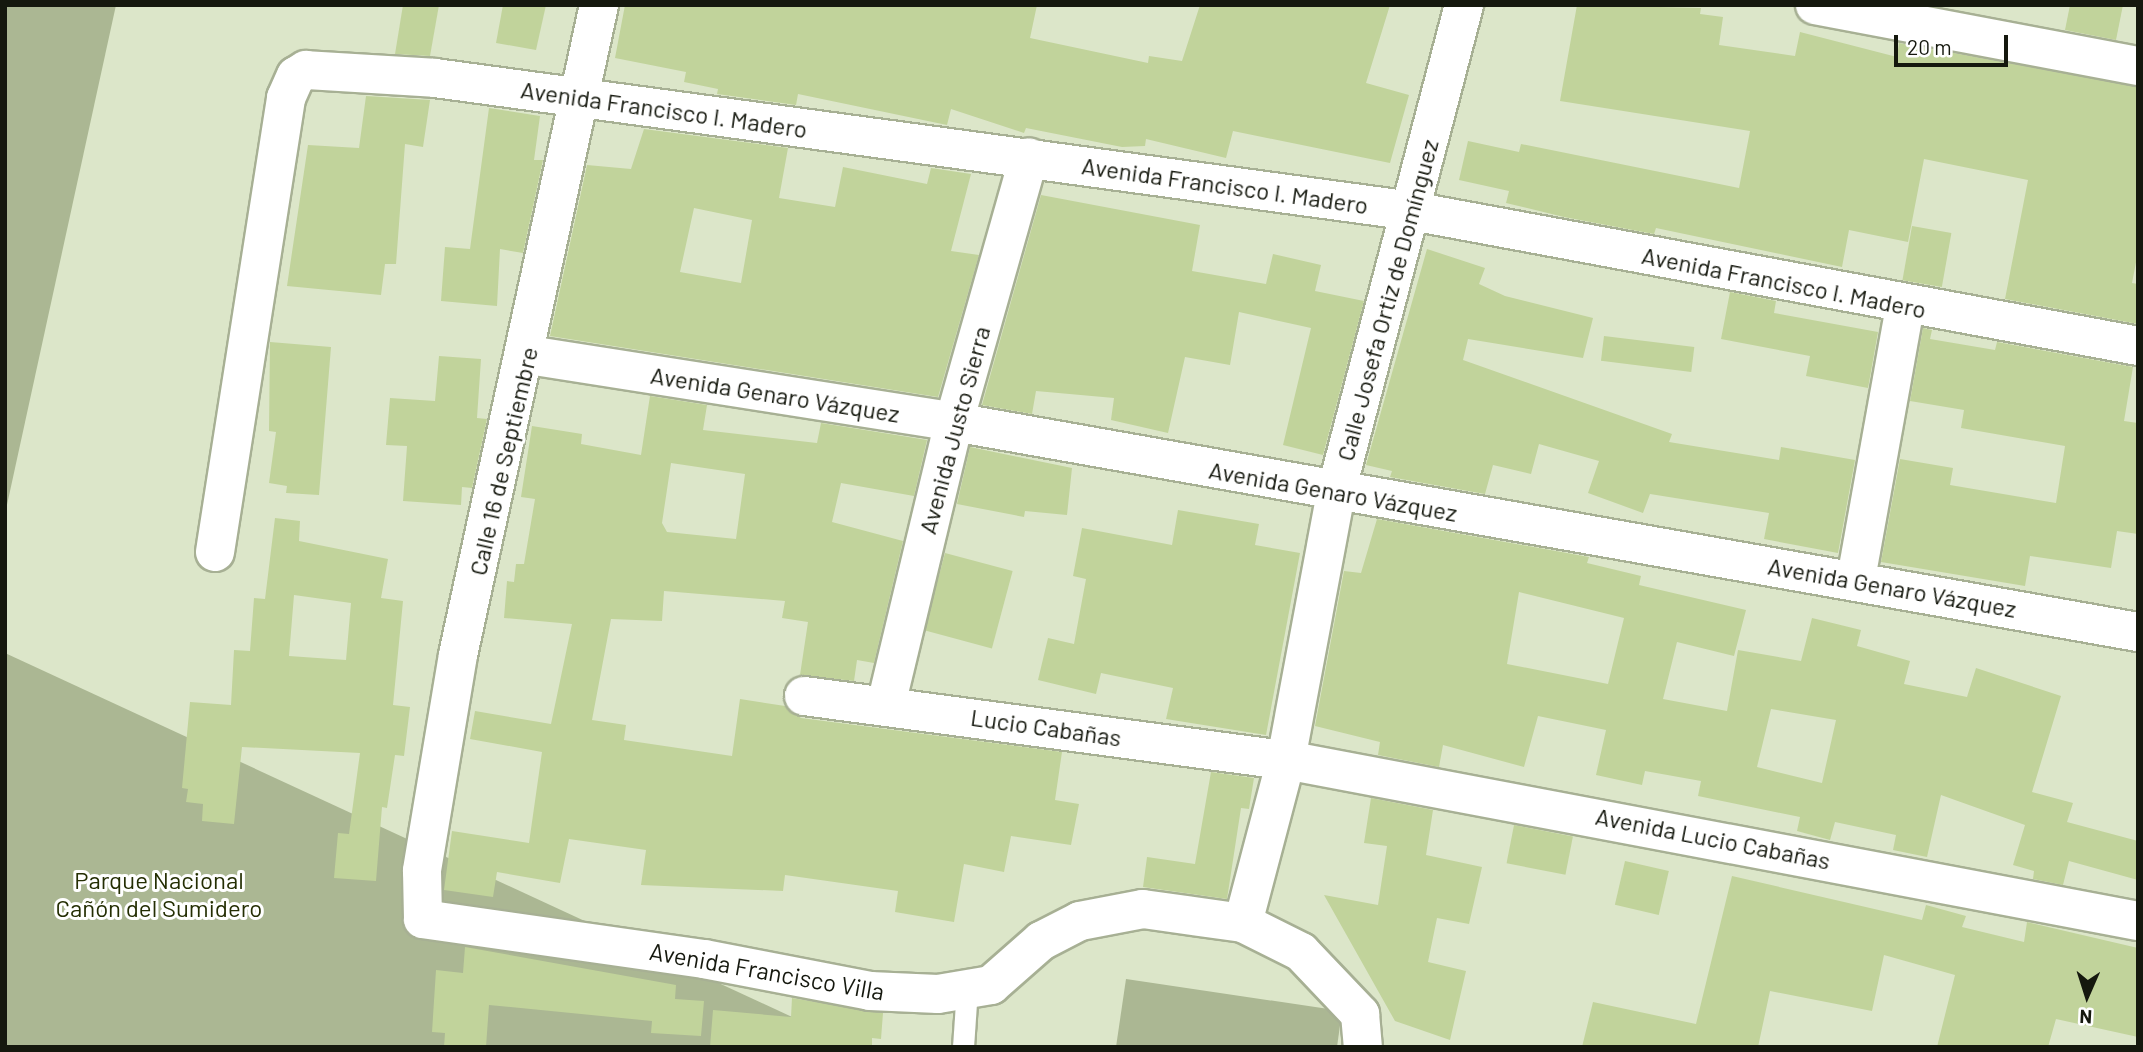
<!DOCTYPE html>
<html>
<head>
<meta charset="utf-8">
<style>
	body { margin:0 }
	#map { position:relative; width:2143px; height:1052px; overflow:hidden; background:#dce6c9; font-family:Barlow,sans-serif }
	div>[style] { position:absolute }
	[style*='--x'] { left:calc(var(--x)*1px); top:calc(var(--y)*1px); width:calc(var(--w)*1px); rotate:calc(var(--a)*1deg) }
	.green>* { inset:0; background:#abb793 }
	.building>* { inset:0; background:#c1d39b; transform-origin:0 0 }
	.roads { filter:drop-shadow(2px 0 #a7b094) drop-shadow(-2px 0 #a7b094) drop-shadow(0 2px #a7b094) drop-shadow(0 -2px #a7b094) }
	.lane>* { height:21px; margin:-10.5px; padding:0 10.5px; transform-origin:10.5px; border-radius:10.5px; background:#fff }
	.street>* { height:38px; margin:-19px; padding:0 19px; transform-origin:19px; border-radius:19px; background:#fff }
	span { translate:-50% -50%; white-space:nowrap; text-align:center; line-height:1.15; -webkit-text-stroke:6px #fff; paint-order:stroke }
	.street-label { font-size:24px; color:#15180e }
	.park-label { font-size:24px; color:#242e03 }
	.frame { position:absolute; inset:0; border:7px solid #15180e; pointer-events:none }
	.north { position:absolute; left:2052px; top:961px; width:70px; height:70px; -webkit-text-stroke:5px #fff; paint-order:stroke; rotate:183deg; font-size:19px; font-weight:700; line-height:28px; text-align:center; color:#15180e }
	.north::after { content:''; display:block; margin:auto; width:24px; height:32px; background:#15180e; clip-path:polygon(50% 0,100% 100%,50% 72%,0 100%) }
	.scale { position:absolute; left:1894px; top:35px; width:114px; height:32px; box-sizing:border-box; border:4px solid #15180e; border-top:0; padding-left:9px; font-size:21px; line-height:24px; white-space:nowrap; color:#15180e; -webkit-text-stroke:5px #fff; paint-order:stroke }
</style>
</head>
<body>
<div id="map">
	<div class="green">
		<i style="clip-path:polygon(5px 5px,116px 5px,5px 514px)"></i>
		<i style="clip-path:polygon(5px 653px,857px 1047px,5px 1047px)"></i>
		<i style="clip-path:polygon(1126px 979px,1342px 1011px,1337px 1047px,1116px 1047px)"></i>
	</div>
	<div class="building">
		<i style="clip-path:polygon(403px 5px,439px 5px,430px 56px,395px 54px)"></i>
		<i style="clip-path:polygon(503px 5px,546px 5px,536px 50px,496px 43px)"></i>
		<i style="clip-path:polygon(625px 5px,1037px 5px,1030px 38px,1148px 63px,1149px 56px,1182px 61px,1200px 5px,1390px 5px,1366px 83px,1409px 95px,1390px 163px,1233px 131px,1226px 158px,1146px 139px,1145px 146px,1122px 147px,1026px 128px,1024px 133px,951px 109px,947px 125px,798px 94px,796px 105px,717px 94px,718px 89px,684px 82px,686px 72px,615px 58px)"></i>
		<i style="clip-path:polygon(1577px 5px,1701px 8px,1700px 14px,1723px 17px,1719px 45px,1795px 56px,1800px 32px,1897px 57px,1899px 43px,2138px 87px,2138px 252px,2132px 283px,2138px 284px,2138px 324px,2005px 299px,2028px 180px,1924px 159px,1908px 242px,1849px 230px,1842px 267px,1656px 228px,1654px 234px,1564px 217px,1506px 203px,1509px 191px,1459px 180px,1468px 141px,1519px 152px,1521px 144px,1739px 188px,1750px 131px,1560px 101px)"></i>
		<i style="clip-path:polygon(2070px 5px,2123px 5px,2116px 40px,2065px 30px)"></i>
		<i style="clip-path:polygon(366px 96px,430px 100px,423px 147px,405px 144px,396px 264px,385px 264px,381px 295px,287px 286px,308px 145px,359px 148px)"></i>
		<i style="clip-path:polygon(489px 108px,540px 116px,534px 160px,543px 160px,523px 253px,500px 249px,497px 306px,441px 301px,445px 247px,470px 249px)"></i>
		<i style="clip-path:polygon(evenodd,644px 129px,788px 148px,779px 198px,835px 207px,843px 167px,927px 184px,931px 168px,971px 174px,951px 251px,979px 255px,938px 397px,550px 336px,587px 165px,631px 169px,644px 129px,694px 208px,752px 220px,741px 283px,680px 272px,694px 208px)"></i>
		<i style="clip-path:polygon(1041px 195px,1200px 225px,1192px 271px,1266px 284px,1273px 254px,1321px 265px,1315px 291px,1364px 301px,1323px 455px,1283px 445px,1311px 328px,1239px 312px,1230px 365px,1185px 357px,1168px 433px,1111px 420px,1114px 398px,1036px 391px,1032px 414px,982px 405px)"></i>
		<i style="left:1912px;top:226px;width:40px;height:55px;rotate:10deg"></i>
		<i style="clip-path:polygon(1427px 249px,1485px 268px,1479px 284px,1505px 296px,1593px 318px,1583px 358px,1468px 339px,1463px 360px,1672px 434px,1669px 442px,1779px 460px,1781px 447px,1855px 460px,1838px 553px,1764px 539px,1769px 513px,1650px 494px,1643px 513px,1588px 493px,1599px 461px,1539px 444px,1531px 474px,1493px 465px,1485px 494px,1390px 477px,1392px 471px,1366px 465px)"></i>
		<i style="clip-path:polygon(1730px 292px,1776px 301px,1774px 313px,1878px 332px,1868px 388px,1806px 376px,1810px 356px,1721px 339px)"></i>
		<i style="clip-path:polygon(1923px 328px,1932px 330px,1930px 339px,1995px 350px,1997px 342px,2133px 367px,2124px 421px,2138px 423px,2138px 534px,2117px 531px,2111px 568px,2030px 556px,2025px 586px,1881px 562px,1900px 459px,1953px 468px,1950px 485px,2056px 503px,2065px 446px,1961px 428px,1964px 410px,1910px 401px)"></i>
		<i style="left:1604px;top:336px;width:91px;height:25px;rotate:7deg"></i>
		<i style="clip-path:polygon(270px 342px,331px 347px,319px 495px,286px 493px,287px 486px,269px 483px,276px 432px,269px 431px)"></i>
		<i style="clip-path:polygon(439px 356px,481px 359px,477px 418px,487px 419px,472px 488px,462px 487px,461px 505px,403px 501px,407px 446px,386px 445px,390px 398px,435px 401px)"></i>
		<i style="clip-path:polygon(evenodd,650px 396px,707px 405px,703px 430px,817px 443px,821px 423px,927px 440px,914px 496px,841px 483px,832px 522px,903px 541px,874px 663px,857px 660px,854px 681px,800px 675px,808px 622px,782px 618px,785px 601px,664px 591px,662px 621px,611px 619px,592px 720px,626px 725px,624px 740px,732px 756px,740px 699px,785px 706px,801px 718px,1062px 752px,1055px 800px,1079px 804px,1071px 845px,1011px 836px,1004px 872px,964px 864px,954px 922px,895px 912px,898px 891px,785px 875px,783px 891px,641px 885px,646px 850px,569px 839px,560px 883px,497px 872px,493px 897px,444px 890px,452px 831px,529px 843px,542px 752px,470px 739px,475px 711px,551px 724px,572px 624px,504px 618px,507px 581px,514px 582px,516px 564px,524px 564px,535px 499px,521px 497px,532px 426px,582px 434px,581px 444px,641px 455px,650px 396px,671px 463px,745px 474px,736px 539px,667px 532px,662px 523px,671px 463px)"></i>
		<i style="clip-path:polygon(970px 447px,1072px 468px,1067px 515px,1025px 511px,1024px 517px,957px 504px)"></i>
		<i style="clip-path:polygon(1178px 510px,1259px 524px,1255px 545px,1300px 553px,1266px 735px,1166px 719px,1173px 688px,1101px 673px,1096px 694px,1038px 680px,1048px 638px,1074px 644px,1086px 579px,1073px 576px,1082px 528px,1172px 545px)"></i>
		<i style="clip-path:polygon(evenodd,275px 518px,300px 521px,299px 541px,388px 559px,381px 598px,403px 601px,393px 705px,410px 707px,404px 756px,395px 755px,387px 808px,382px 807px,376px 881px,334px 878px,338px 833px,349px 834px,360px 753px,242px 747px,234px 824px,202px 821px,203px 804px,186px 802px,188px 789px,182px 788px,190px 702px,231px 705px,234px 650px,250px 651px,254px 598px,265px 599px,275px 518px,294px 595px,351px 603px,346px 660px,289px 656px,294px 595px)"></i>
		<i style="clip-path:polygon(evenodd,1377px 519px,1589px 557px,1587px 563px,1641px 576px,1639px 585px,1746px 610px,1734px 656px,1677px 642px,1663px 699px,1727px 711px,1738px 650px,1801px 661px,1812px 618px,1861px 630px,1857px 646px,1910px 661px,1904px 684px,1967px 697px,1976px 668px,2061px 696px,2032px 792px,2073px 803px,2067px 822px,2138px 841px,2138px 880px,2069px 861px,2063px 885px,2033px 879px,2034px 871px,2013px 865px,2025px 825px,1941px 795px,1927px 857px,1893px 850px,1896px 835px,1835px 822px,1830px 840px,1797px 831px,1800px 817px,1698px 796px,1701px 781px,1645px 771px,1642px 785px,1596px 775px,1606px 730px,1538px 716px,1524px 767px,1443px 745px,1439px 767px,1378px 755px,1380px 742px,1315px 726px,1344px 571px,1361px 573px,1377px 519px,1519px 592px,1624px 618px,1608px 684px,1507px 664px,1519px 592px,1377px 519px,1771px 709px,1836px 720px,1822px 783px,1757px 767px,1771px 709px)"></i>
		<i style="left:945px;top:553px;width:70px;height:80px;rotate:15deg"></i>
		<i style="clip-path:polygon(1211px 772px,1254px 778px,1249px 809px,1241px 808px,1227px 899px,1143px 887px,1147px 857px,1195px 864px)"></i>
		<i style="clip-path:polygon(1371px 798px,1433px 810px,1426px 855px,1482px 867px,1469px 924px,1437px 918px,1428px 962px,1466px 971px,1450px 1040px,1395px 1021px,1324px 895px,1378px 905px,1387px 846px,1364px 843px)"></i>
		<i style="left:1514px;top:825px;width:60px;height:39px;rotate:11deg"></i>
		<i style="left:1625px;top:861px;width:45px;height:45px;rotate:13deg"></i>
		<i style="clip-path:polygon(1732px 876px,1922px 920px,1926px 905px,1966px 916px,1962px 927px,2024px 942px,2027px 922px,2138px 948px,2138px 1037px,2056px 1019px,2048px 1047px,1937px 1047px,1955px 975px,1884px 955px,1872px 1011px,1770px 991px,1758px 1047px,1582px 1047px,1593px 1002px,1696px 1024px)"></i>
		<i style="clip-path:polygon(465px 947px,676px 985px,675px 999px,704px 1001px,701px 1036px,651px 1033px,652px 1021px,489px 1005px,486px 1047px,444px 1047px,445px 1033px,432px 1032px,436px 970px,463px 973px)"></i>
		<i style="clip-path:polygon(792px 998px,883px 1013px,881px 1039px,872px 1038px,872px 1047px,710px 1047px,713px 1010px,791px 1017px)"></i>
	</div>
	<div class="roads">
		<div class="lane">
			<i style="--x:963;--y:1047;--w:58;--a:-86.1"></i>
		</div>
		<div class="street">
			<i style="--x:599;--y:5;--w:665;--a:102.24"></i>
			<i style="--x:458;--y:655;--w:219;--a:99.5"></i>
			<i style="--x:422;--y:871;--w:48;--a:88.8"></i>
			<i style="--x:423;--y:919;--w:284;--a:8.1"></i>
			<i style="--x:704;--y:959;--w:169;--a:10.9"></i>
			<i style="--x:870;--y:991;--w:68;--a:2.5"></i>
			<i style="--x:938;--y:994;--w:54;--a:-9.6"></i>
			<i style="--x:991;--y:985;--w:67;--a:-41.3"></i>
			<i style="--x:1041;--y:941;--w:44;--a:-27.1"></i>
			<i style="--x:1080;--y:921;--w:64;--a:-10.8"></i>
			<i style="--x:1143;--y:909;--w:101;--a:8"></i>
			<i style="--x:1243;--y:923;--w:65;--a:26.6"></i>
			<i style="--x:1301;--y:952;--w:86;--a:46.4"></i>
			<i style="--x:1360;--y:1014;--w:33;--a:85"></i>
			<i style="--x:1815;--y:5;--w:329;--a:10.7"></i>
			<i style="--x:528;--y:355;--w:431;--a:8.9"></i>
			<i style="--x:954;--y:422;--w:1202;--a:10.06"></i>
			<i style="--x:215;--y:552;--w:460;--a:-81.1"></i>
			<i style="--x:286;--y:98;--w:24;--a:-66"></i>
			<i style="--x:296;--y:76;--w:12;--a:-31"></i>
			<i style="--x:306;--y:70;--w:129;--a:3.5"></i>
			<i style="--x:435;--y:78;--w:986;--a:7.75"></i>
			<i style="--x:1412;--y:211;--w:738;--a:10.53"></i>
			<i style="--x:1856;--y:579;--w:277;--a:-79.8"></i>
			<i style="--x:804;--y:696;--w:486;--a:7.6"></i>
			<i style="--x:1286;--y:760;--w:867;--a:10.7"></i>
			<i style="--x:886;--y:705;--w:291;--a:-76.5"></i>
			<i style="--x:954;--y:422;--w:275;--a:-74.2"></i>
			<i style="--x:1243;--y:923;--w:169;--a:-75.2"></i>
			<i style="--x:1286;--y:760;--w:273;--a:-79.4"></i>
			<i style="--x:1336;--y:492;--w:504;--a:-75.27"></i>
		</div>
	</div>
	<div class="street-label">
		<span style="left:664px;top:109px;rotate:8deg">Avenida Francisco I. Madero</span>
		<span style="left:1225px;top:185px;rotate:8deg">Avenida Francisco I. Madero</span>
		<span style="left:1784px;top:282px;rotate:11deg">Avenida Francisco I. Madero</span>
		<span style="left:1387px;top:300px;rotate:-75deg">Calle Josefa Ortiz de Domínguez</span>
		<span style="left:775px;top:394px;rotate:9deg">Avenida Genaro Vázquez</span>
		<span style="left:954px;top:430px;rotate:-75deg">Avenida Justo Sierra</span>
		<span style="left:503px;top:461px;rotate:-77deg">Calle 16 de Septiembre</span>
		<span style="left:1333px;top:491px;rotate:10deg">Avenida Genaro Vázquez</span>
		<span style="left:1892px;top:587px;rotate:10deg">Avenida Genaro Vázquez</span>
		<span style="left:1046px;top:727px;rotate:8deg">Lucio Cabañas</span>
		<span style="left:1713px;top:838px;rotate:11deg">Avenida Lucio Cabañas</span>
		<span style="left:767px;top:971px;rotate:10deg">Avenida Francisco Villa</span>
	</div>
	<div class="park-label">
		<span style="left:159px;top:894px">Parque Nacional<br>Cañón del Sumidero</span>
	</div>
	<div class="frame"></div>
	<div class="north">N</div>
	<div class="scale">20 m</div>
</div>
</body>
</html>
